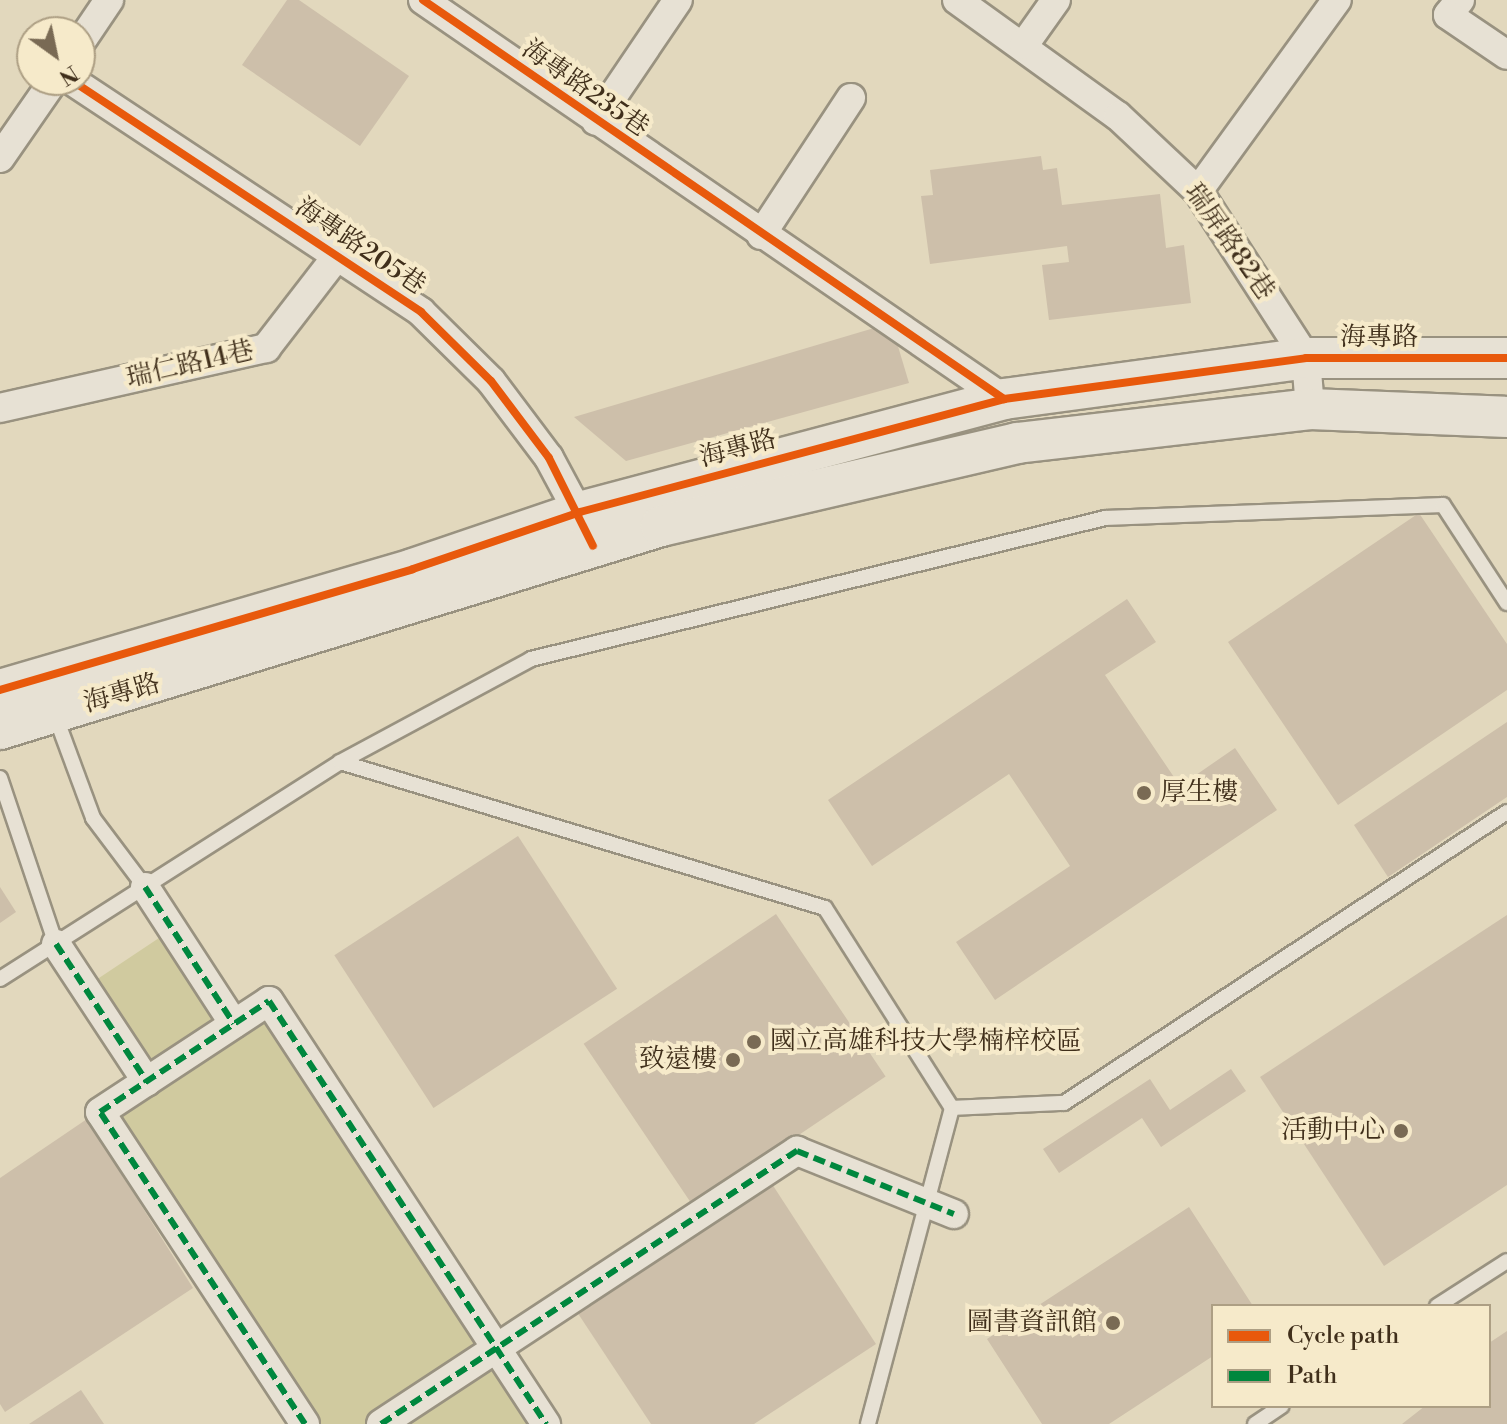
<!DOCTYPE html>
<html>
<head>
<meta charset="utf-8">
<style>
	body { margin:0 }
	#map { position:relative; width:1507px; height:1424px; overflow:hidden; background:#e2d8bd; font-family:"Libre Bodoni","Noto Serif TC",serif }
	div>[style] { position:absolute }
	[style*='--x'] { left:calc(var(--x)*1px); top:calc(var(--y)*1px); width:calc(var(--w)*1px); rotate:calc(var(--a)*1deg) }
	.green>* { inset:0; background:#d0ca9f }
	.building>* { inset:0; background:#cdbfaa; transform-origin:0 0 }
	.roads { filter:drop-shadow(2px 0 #999280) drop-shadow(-2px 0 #999280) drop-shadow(0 2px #999280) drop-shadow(0 -2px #999280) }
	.lane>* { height:14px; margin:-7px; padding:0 7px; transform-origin:7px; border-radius:7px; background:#e7e1d4 }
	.street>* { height:28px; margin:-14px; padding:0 14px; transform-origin:14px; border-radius:14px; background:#e7e1d4 }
	.secondary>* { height:40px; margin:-20px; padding:0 20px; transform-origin:20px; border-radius:20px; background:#e7e1d4 }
	.quiet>* { height:6px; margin-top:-3px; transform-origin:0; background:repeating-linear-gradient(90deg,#00873e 0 12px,transparent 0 18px) }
	.cycleway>* { height:8px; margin:-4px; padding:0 4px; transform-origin:4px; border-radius:4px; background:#e8590c }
	.dots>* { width:22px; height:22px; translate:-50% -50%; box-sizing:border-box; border:4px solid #f6eaca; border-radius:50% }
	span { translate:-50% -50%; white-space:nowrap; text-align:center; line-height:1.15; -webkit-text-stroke:8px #f6eaca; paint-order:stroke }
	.street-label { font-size:26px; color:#402f1b }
	.poi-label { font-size:26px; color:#402f1b }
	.left { translate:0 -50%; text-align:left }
	.right { translate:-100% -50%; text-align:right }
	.legend { position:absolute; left:1211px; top:1304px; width:280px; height:104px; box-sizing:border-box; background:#f6eaca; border:2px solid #ad9f84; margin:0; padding:10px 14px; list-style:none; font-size:24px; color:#402f1b }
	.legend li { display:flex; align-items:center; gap:16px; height:40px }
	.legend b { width:40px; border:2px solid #ad9f84 }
	.north { position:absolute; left:16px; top:16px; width:80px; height:80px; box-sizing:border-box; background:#f6eaca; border:2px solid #ad9f84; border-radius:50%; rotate:147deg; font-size:22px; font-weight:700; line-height:32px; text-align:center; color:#402f1b }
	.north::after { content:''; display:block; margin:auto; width:28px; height:36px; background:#796a54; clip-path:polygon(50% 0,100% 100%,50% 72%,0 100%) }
</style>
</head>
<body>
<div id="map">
	<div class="green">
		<i style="clip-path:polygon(171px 930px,234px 1024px,269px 1001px,546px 1424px,305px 1424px,100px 1112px,147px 1082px,84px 988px)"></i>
	</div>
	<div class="building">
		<i style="clip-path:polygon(287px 0,299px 0,409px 76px,360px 146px,242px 65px)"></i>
		<i style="clip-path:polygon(1041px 156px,1043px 170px,1057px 168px,1062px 205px,1160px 194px,1166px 248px,1184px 245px,1191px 303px,1049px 320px,1042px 265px,1069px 262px,1067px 246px,930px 264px,921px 196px,933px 195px,930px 170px)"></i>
		<i style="clip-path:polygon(891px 323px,909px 383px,626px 461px,574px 417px)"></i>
		<i style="clip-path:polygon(1419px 513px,1507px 644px,1507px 690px,1338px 805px,1228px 642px)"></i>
		<i style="clip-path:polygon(1127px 599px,1156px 642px,1105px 675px,1180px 786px,1235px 748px,1277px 810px,995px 1000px,956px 942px,1070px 866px,1009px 774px,872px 866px,828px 800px)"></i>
		<i style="clip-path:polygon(1507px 722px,1507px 797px,1388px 877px,1354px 825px)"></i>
		<i style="left:518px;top:836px;width:182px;height:219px;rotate:57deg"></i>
		<i style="clip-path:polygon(0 887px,16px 912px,0 923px)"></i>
		<i style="left:776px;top:914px;width:196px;height:232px;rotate:56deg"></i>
		<i style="clip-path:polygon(1507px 915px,1507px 1185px,1384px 1266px,1260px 1077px)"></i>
		<i style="clip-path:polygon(1231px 1069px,1246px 1091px,1161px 1147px,1142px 1118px,1059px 1173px,1043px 1149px,1150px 1079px,1170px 1110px)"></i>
		<i style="clip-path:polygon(87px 1119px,193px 1288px,5px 1412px,0 1404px,0 1178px)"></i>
		<i style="clip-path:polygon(772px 1184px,876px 1344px,754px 1424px,651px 1424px,577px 1312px)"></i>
		<i style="clip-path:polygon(1189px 1207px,1253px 1306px,1213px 1306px,1213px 1356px,1109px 1424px,1042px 1424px,987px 1339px)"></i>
		<i style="clip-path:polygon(1507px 1331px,1507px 1424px,1402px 1424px,1425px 1406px,1489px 1406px,1489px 1343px)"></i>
		<i style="clip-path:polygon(81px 1390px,104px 1424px,29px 1424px)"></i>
	</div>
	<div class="roads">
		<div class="lane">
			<i style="--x:55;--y:715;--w:110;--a:69.7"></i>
			<i style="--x:93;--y:818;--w:86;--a:53"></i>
			<i style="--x:340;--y:762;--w:217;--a:-28.3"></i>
			<i style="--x:531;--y:659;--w:591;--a:-13.8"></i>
			<i style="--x:1105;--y:518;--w:338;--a:-2.2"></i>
			<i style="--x:1443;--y:505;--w:117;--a:56.9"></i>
			<i style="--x:0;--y:778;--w:175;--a:71.4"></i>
			<i style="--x:0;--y:979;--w:403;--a:-32.5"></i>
			<i style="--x:340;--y:762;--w:506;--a:16.75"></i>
			<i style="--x:825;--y:908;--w:237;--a:57.6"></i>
			<i style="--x:952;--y:1108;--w:327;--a:104.9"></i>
			<i style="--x:952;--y:1108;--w:112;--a:-2.6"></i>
			<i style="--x:1064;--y:1103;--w:530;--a:-33.3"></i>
			<i style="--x:1437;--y:1306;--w:83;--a:-32.7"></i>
			<i style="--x:1255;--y:1424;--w:32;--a:-34"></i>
		</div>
		<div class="street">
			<i style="--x:423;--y:0;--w:705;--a:34.48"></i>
			<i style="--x:957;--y:0;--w:198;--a:35.8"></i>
			<i style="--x:1118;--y:116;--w:110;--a:43.2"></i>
			<i style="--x:1198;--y:191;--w:199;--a:57.1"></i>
			<i style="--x:1306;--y:358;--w:51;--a:85.5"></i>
			<i style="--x:1460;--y:0;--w:19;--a:129"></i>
			<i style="--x:1448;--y:15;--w:71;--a:34.1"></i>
			<i style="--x:80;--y:43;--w:52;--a:-56"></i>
			<i style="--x:1024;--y:45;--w:55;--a:-54.6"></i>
			<i style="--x:71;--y:80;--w:420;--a:33.5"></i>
			<i style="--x:421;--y:312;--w:98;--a:44.6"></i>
			<i style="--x:491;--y:381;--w:96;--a:53"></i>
			<i style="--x:549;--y:458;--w:81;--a:61.8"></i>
			<i style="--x:596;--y:121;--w:146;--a:-55.9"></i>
			<i style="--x:0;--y:158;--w:95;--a:-55.3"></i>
			<i style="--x:1198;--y:191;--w:236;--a:-54"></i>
			<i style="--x:761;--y:235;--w:164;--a:-56.7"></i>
			<i style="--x:0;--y:408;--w:273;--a:-12.7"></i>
			<i style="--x:266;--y:348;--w:118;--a:-52.3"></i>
			<i style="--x:145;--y:887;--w:163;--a:57"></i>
			<i style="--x:56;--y:944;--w:165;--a:56.6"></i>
			<i style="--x:305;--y:1424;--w:373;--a:-123.3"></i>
			<i style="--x:100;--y:1112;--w:202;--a:-33.3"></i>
			<i style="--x:269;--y:1001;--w:506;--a:56.78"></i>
			<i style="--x:381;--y:1424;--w:498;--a:-33.3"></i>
			<i style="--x:797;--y:1151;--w:169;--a:21.9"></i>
		</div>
		<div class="secondary">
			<i style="--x:0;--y:690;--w:430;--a:-16.3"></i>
			<i style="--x:413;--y:569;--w:176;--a:-18.8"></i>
			<i style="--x:580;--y:512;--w:439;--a:-14.9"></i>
			<i style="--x:1004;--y:399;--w:305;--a:-7.7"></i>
			<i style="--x:1306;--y:358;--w:201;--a:0"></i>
			<i style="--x:0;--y:729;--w:691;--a:-17.07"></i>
			<i style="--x:661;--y:526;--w:366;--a:-13.1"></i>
			<i style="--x:1017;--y:443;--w:295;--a:-6.6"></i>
			<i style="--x:1310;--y:409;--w:197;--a:2.3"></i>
		</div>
	</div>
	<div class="quiet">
		<i style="--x:145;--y:887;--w:163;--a:57"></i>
		<i style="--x:56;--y:944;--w:165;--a:56.6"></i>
		<i style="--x:305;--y:1424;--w:373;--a:-123.3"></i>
		<i style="--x:100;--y:1112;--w:202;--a:-33.3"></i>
		<i style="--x:269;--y:1001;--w:506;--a:56.78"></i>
		<i style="--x:381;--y:1424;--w:498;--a:-33.3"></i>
		<i style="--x:797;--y:1151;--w:169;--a:21.9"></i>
	</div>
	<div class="cycleway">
		<i style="--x:423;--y:0;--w:705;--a:34.48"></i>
		<i style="--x:71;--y:80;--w:420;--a:33.5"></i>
		<i style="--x:421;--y:312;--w:98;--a:44.6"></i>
		<i style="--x:491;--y:381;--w:96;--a:53"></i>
		<i style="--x:549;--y:458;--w:98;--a:63.4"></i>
		<i style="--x:0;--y:690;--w:430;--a:-16.3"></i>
		<i style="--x:413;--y:569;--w:176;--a:-18.8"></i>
		<i style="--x:580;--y:512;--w:439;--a:-14.9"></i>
		<i style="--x:1004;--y:399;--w:305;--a:-7.7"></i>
		<i style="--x:1306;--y:358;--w:201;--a:0"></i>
	</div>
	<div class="dots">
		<i style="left:1144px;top:793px;background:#796a54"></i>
		<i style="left:754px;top:1042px;background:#796a54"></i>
		<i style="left:733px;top:1060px;background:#796a54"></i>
		<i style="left:1401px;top:1131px;background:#796a54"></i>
		<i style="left:1113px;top:1323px;background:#796a54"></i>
	</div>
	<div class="street-label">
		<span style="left:585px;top:89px;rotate:35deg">海專路235巷</span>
		<span style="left:1229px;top:242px;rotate:55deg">瑞屏路82巷</span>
		<span style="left:360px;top:247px;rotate:34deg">海專路205巷</span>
		<span style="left:1379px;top:338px">海專路</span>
		<span style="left:190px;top:365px;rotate:-13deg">瑞仁路14巷</span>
		<span style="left:738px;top:449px;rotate:-15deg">海專路</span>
		<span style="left:122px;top:694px;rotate:-16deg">海專路</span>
	</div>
	<div class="poi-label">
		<span class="left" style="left:1160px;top:793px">厚生樓</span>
		<span class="left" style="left:770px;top:1042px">國立高雄科技大學楠梓校區</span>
		<span class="right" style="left:717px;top:1060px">致遠樓</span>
		<span class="right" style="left:1385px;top:1131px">活動中心</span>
		<span class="right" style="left:1097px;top:1323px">圖書資訊館</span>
	</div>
	<ul class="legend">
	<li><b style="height:10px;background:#e8590c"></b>Cycle path</li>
	<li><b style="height:10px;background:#00873e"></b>Path</li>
	</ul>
	<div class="north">N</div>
</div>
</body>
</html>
